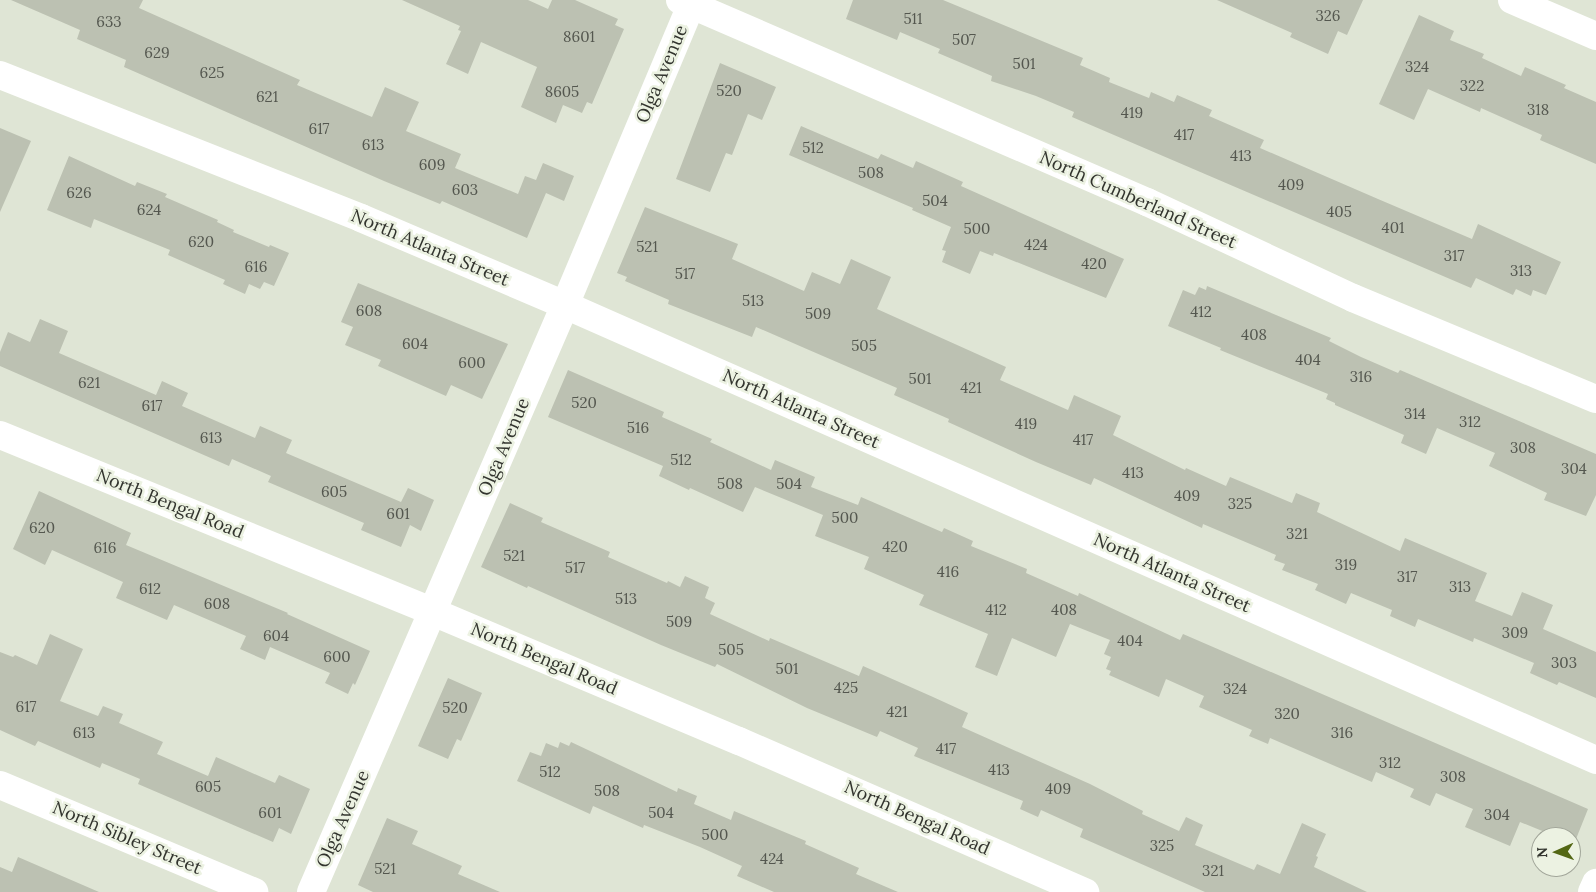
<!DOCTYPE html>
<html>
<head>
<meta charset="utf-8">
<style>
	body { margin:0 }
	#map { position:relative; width:1596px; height:892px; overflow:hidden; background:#dfe5d5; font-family:Lora,serif }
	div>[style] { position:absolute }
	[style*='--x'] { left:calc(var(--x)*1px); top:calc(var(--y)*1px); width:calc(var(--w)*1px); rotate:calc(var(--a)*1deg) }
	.building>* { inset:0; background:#bcc1b2 }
	.minor>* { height:28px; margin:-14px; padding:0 14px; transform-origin:14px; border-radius:14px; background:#fff }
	span { translate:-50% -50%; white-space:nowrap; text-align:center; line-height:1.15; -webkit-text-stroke:5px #ecf2e2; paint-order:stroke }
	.number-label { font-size:15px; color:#54574f }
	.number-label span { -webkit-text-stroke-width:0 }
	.street-label { font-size:18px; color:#32342e }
	.north { position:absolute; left:1531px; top:827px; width:50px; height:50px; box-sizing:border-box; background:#ecf2e2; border:1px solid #a2a69a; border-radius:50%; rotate:268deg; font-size:14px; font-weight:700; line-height:20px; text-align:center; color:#32342e }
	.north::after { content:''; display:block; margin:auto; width:18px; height:22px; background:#536714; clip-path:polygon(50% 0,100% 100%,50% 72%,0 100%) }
</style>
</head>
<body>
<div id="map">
	<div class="building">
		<i style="clip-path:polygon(11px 0,143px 0,139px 8px,300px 80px,297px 85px,372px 117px,385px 87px,419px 102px,406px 131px,461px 154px,455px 168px,518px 194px,525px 176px,536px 180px,543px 163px,574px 176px,564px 201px,546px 193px,527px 238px,442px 201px,440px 204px,384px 181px,124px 67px,126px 60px,77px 39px,80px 30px)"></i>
		<i style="clip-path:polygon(402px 0,528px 0,548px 9px,552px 0,575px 0,618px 19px,615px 25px,624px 29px,592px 104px,587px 102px,582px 113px,563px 105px,556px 123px,521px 107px,537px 67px,481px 42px,468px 74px,446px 64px,461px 31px,458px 30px,460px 26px)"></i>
		<i style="clip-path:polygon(853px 0,943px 0,1083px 58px,1080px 65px,1110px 78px,1109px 82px,1149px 98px,1151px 92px,1174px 102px,1177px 95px,1212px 110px,1209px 116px,1264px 140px,1260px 148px,1378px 199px,1472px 239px,1478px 224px,1561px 262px,1546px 295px,1533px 290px,1531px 296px,1516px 289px,1513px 295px,1476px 278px,1471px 288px,1072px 117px,1074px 112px,1036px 96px,991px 81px,992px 76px,938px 53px,940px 49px,900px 32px,897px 40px,846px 19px)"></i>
		<i style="clip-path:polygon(1217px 0,1363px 0,1347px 35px,1338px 31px,1328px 54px,1290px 37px,1292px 33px)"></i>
		<i style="clip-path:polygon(1419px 15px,1454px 31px,1450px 40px,1484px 54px,1482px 58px,1521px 76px,1525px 67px,1566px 85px,1564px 88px,1596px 102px,1596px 164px,1540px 140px,1542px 135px,1481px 108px,1480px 112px,1428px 89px,1414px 120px,1379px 104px)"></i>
		<i style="clip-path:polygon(720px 63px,776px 87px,762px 120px,748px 114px,732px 155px,726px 153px,710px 192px,676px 179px)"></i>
		<i style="clip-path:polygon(801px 126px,878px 159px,881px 154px,913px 168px,916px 161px,963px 182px,961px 186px,1124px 259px,1106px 298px,994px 253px,993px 256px,980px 251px,970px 274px,942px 262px,946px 251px,942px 250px,951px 227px,912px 210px,913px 208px,789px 155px)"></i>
		<i style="clip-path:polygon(0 128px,31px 141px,0 212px)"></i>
		<i style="clip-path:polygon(69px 156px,135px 186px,137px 182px,167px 194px,165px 197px,218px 220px,217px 222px,234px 230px,233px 232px,269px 247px,270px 245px,289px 253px,274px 286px,264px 282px,260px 289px,249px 284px,245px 294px,223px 284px,225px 280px,168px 255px,170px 250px,94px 219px,91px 228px,47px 210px)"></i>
		<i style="clip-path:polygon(645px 207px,738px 244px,732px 259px,804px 291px,812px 272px,840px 284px,851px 259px,891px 277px,877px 309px,1006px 367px,1000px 380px,1068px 410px,1074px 395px,1121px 416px,1113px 435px,1185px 470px,1186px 468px,1226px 486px,1230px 477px,1292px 503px,1296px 493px,1320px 503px,1317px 512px,1400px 551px,1405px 538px,1487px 573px,1475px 601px,1512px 616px,1522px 592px,1553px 605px,1543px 629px,1596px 652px,1596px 698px,1559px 682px,1557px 685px,1530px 673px,1534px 663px,1474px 638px,1473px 642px,1418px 619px,1415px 627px,1390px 616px,1392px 610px,1351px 593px,1346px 604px,1315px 590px,1318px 584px,1282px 570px,1285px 564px,1274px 560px,1276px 555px,1203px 524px,1202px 528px,1094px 478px,1091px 485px,1036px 462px,948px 422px,949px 419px,894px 395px,897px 388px,809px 350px,756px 327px,752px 337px,668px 304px,669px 300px,625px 281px,627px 277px,617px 273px)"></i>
		<i style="clip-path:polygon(358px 283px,508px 344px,482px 399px,451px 385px,446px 396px,378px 366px,381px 360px,345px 345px,353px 327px,341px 322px)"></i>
		<i style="clip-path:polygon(1207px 286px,1331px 338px,1329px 341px,1361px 357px,1398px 373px,1400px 370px,1596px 454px,1596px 495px,1586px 516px,1544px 500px,1547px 493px,1489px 466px,1495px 453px,1437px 428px,1426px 454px,1401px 443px,1404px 435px,1335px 405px,1335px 403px,1326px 399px,1328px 394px,1220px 350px,1221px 348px,1168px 326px,1183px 290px,1195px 295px,1199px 287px,1206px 290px)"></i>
		<i style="clip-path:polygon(40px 319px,68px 331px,59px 353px,156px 395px,162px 381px,188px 393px,182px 406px,255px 438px,260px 426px,292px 440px,286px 453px,401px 502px,408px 488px,434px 500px,421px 531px,410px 525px,401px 547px,361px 530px,364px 523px,268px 482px,271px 476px,232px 459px,229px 466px,0 366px,0 352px,8px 332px,30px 342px)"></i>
		<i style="clip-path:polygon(568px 370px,664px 412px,662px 417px,712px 439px,710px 442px,771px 470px,775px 460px,815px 477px,811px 487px,858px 505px,861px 497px,942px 532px,944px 528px,973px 541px,971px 546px,1027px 569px,1026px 573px,1078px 596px,1079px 593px,1180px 640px,1183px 634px,1588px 809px,1574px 844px,1571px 843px,1571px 837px,1557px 837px,1520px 822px,1510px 846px,1465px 827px,1473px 809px,1436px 793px,1430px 806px,1410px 797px,1414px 789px,1376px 772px,1372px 782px,1270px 738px,1268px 744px,1249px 736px,1252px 730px,1199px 707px,1204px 696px,1166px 679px,1159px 697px,1109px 675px,1111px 671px,1106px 669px,1111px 657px,1104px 654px,1110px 640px,1070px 624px,1056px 657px,1012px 638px,997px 676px,975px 667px,988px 634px,919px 605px,924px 595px,864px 569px,869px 557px,815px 536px,823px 515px,755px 487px,743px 512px,690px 488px,689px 490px,659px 476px,663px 466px,548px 417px)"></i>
		<i style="clip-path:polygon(39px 491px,131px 533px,126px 545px,288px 613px,287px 614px,370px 651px,355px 685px,353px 683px,348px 694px,325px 683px,330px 673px,270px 647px,265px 660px,240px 649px,246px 636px,174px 605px,167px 620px,116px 598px,123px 582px,52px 550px,45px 565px,13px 549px)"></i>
		<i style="clip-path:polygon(510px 503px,543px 518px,541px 522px,610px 552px,608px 557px,667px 583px,668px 581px,680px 587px,685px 576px,709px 587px,705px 598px,715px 603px,710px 614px,769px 641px,770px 638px,859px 676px,863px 666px,933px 697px,968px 713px,962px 727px,1090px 784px,1143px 811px,1142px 814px,1179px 831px,1186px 817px,1203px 825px,1195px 845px,1254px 870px,1257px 864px,1280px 874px,1302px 823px,1326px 834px,1316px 856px,1318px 857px,1314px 867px,1367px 892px,1205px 892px,1080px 837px,1083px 829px,1041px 810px,1038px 817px,1020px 809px,1023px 801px,914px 756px,918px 748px,880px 731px,877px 737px,807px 708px,717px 664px,715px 667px,661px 645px,528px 586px,527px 588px,481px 567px)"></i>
		<i style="clip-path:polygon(50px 634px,83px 649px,60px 701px,98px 716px,103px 706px,123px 714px,119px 723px,163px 742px,157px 754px,208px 776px,216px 757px,275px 783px,279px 775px,310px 789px,291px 834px,279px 828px,273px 842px,138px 784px,140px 779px,102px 763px,100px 768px,38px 741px,35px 746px,0 730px,0 652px,13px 657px,15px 655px,37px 665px)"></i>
		<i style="clip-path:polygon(448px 678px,482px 693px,461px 741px,457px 739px,448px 759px,418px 746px)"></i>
		<i style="clip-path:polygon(560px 742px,569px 746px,571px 742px,677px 792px,678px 788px,697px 796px,694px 804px,731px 820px,734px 811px,806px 841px,805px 844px,859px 868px,856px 874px,898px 892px,774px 892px,737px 876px,742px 866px,700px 847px,644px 825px,643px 828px,593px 806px,590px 814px,517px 781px,530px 752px,541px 756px,546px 743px,558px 748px)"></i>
		<i style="clip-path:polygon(387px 818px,418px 831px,412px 844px,462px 866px,458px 874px,500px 892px,373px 892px,358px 885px)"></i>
		<i style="clip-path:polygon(18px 857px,99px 892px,0 892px,0 867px,12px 872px)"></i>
	</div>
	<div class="minor">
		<i style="--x:680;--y:0;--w:509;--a:23.39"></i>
		<i style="--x:1147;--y:202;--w:227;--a:25"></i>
		<i style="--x:1353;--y:298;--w:263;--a:22.6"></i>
		<i style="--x:1512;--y:0;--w:91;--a:23.2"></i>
		<i style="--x:0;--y:75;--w:388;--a:21.6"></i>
		<i style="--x:361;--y:218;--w:222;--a:23.1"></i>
		<i style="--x:565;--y:305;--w:1127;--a:23.81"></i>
		<i style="--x:0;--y:435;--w:468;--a:22.2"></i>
		<i style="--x:433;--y:612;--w:332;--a:22.9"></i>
		<i style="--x:739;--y:741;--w:378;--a:23.6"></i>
		<i style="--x:0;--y:785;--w:276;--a:22.8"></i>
		<i style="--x:311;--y:892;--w:640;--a:-66.6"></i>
		<i style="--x:565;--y:305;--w:331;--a:-67.2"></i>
		<i style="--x:1592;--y:892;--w:10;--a:-66"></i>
	</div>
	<div class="number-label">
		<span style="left:1328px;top:16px">326</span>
		<span style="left:913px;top:19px">511</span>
		<span style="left:109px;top:22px">633</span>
		<span style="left:579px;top:37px">8601</span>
		<span style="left:964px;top:40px">507</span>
		<span style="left:157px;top:53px">629</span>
		<span style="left:1024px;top:64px">501</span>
		<span style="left:1417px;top:67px">324</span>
		<span style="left:212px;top:73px">625</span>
		<span style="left:1472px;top:86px">322</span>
		<span style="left:729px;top:91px">520</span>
		<span style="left:562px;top:92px">8605</span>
		<span style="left:267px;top:97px">621</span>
		<span style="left:1538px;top:110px">318</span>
		<span style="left:1132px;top:113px">419</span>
		<span style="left:319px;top:129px">617</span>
		<span style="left:1184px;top:135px">417</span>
		<span style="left:373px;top:145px">613</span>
		<span style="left:813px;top:148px">512</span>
		<span style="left:1241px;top:156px">413</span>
		<span style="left:432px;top:165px">609</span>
		<span style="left:871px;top:173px">508</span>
		<span style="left:1291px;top:185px">409</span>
		<span style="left:465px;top:190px">603</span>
		<span style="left:79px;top:193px">626</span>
		<span style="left:935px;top:201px">504</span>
		<span style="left:149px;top:210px">624</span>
		<span style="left:1339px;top:212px">405</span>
		<span style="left:1393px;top:228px">401</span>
		<span style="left:977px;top:229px">500</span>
		<span style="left:201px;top:242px">620</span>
		<span style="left:1036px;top:245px">424</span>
		<span style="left:647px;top:247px">521</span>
		<span style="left:1454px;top:256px">317</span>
		<span style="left:1094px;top:264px">420</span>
		<span style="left:256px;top:267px">616</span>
		<span style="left:1521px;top:271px">313</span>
		<span style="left:685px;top:274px">517</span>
		<span style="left:753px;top:301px">513</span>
		<span style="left:369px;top:311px">608</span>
		<span style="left:1201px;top:312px">412</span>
		<span style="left:818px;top:314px">509</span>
		<span style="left:1254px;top:335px">408</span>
		<span style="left:415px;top:344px">604</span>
		<span style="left:864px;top:346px">505</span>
		<span style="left:1308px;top:360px">404</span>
		<span style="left:472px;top:363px">600</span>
		<span style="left:1361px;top:377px">316</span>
		<span style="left:920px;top:379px">501</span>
		<span style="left:89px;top:383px">621</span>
		<span style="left:971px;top:388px">421</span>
		<span style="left:584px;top:403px">520</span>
		<span style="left:152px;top:406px">617</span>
		<span style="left:1415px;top:414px">314</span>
		<span style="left:1470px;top:422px">312</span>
		<span style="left:1026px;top:424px">419</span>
		<span style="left:638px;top:428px">516</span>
		<span style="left:211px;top:438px">613</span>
		<span style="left:1083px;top:440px">417</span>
		<span style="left:1523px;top:448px">308</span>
		<span style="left:681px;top:460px">512</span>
		<span style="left:1574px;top:469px">304</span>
		<span style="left:1133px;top:473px">413</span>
		<span style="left:730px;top:484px">508</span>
		<span style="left:789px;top:484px">504</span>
		<span style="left:334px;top:492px">605</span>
		<span style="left:1187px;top:496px">409</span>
		<span style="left:1240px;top:504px">325</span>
		<span style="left:398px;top:514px">601</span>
		<span style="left:845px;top:518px">500</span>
		<span style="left:42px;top:528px">620</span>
		<span style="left:1297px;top:534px">321</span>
		<span style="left:895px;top:547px">420</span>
		<span style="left:105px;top:548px">616</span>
		<span style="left:514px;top:556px">521</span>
		<span style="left:1346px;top:565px">319</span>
		<span style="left:575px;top:568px">517</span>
		<span style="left:948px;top:572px">416</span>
		<span style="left:1407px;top:577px">317</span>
		<span style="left:1460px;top:587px">313</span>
		<span style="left:150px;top:589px">612</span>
		<span style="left:626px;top:599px">513</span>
		<span style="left:217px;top:604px">608</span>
		<span style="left:996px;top:610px">412</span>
		<span style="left:1064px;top:610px">408</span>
		<span style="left:679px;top:622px">509</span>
		<span style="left:1515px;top:633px">309</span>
		<span style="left:276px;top:636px">604</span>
		<span style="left:1130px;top:641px">404</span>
		<span style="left:731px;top:650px">505</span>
		<span style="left:337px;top:657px">600</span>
		<span style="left:1564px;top:663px">303</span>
		<span style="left:787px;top:669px">501</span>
		<span style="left:846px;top:688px">425</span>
		<span style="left:1235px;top:689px">324</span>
		<span style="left:26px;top:707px">617</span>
		<span style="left:455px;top:708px">520</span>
		<span style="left:897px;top:712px">421</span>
		<span style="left:1287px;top:714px">320</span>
		<span style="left:84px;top:733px">613</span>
		<span style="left:1342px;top:733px">316</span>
		<span style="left:946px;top:749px">417</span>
		<span style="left:1390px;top:763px">312</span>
		<span style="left:999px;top:770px">413</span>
		<span style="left:550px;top:772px">512</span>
		<span style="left:1453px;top:777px">308</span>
		<span style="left:208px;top:787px">605</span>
		<span style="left:1058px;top:789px">409</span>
		<span style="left:607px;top:791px">508</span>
		<span style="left:270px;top:813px">601</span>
		<span style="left:661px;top:813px">504</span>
		<span style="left:1497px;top:815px">304</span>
		<span style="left:715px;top:835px">500</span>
		<span style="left:1162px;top:846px">325</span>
		<span style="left:772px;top:859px">424</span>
		<span style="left:385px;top:869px">521</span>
		<span style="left:1213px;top:871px">321</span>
	</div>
	<div class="street-label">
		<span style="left:662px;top:74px;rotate:-67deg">Olga Avenue</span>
		<span style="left:1138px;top:200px;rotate:24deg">North Cumberland Street</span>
		<span style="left:430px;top:248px;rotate:23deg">North Atlanta Street</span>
		<span style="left:801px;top:409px;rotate:24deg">North Atlanta Street</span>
		<span style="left:504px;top:447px;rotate:-67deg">Olga Avenue</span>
		<span style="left:170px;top:504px;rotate:22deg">North Bengal Road</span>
		<span style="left:1172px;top:573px;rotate:24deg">North Atlanta Street</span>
		<span style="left:544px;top:659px;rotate:23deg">North Bengal Road</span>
		<span style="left:917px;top:818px;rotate:24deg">North Bengal Road</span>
		<span style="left:343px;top:819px;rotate:-66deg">Olga Avenue</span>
		<span style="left:127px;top:838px;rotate:23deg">North Sibley Street</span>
	</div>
	<div class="north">N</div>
</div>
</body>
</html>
